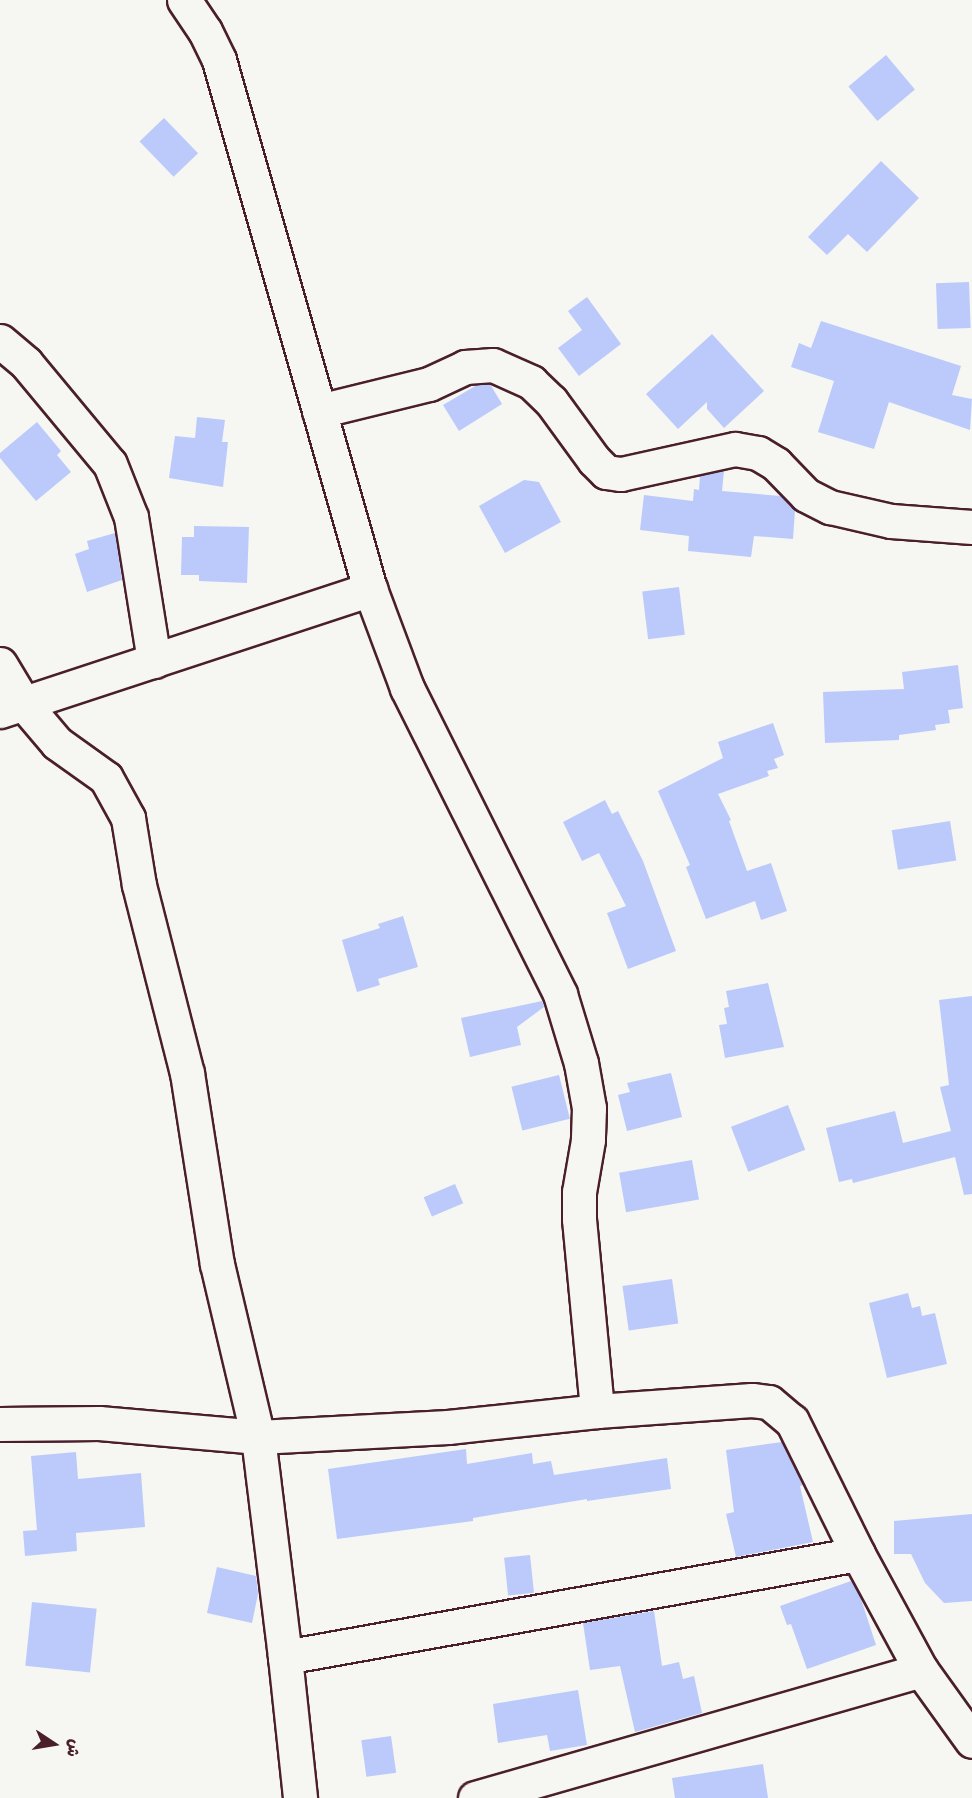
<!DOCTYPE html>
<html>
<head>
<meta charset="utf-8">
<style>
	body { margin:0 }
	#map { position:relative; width:972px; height:1798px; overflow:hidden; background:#f6f6f2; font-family:Dekko,"Playpen Sans Arabic",sans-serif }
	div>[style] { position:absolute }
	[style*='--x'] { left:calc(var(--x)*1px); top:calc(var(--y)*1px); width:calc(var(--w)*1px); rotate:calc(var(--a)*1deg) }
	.building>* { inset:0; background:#bbcafb; transform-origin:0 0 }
	.roads { filter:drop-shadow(2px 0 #4a1f2b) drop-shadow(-2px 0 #4a1f2b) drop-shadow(0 2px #4a1f2b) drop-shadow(0 -2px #4a1f2b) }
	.minor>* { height:33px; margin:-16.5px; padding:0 16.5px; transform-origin:16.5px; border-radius:16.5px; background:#f6f6f2 }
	span { translate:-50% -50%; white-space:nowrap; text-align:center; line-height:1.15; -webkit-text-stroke:6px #f6f6f2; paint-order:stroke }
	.north { position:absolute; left:24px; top:1714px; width:60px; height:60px; -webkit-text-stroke:4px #f6f6f2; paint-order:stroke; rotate:102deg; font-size:16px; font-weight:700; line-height:24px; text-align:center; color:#4a1f2b }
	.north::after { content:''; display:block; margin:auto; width:21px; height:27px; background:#4a1f2b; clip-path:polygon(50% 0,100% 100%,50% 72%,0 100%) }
</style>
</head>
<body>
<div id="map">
	<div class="building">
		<i style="left:886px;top:55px;width:45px;height:49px;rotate:50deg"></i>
		<i style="left:164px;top:118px;width:49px;height:34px;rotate:46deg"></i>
		<i style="clip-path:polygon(881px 161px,919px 198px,867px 252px,848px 234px,827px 255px,808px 237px)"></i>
		<i style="left:969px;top:282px;width:46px;height:33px;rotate:88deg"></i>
		<i style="clip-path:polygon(587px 297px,621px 344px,579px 376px,558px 348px,582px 330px,568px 311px)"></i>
		<i style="clip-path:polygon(821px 321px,961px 366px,952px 395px,972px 399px,970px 430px,889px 402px,874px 449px,818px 432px,834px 381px,791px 367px,799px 343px,811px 348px)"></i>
		<i style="clip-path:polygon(712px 334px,764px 391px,724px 428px,707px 409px,707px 402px,678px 429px,646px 394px)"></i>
		<i style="clip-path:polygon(490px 384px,502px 404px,459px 431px,443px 405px,477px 385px)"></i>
		<i style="clip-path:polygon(197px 417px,225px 420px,222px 442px,228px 442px,223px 487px,169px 478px,175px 436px,195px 438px)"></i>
		<i style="clip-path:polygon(37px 422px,61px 451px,57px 455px,71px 472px,36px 501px,0 458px,0 453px)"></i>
		<i style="clip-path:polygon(724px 471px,722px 491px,781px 496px,795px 510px,793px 539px,754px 536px,751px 557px,688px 551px,689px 536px,640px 530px,644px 495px,693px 501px,694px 489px,699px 490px,700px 476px)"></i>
		<i style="clip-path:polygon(524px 480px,539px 482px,561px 522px,505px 553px,479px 506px)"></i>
		<i style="clip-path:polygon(194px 526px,249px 527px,247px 583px,199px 581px,199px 575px,181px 575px,182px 537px,194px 537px)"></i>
		<i style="clip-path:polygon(115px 533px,122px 580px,87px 592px,75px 554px,89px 549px,87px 541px)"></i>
		<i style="left:679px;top:587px;width:48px;height:37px;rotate:83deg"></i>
		<i style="clip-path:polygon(958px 665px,963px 708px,948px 710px,950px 723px,935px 725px,936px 730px,899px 735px,899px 740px,825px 743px,823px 692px,904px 689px,902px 672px)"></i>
		<i style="clip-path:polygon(773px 723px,784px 755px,774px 759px,778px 768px,767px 771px,769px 776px,718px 794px,731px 820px,729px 821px,747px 871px,771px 863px,787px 911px,761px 920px,755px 901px,706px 919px,686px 867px,690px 865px,658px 791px,723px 758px,718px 742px)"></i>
		<i style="clip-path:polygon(605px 800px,612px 814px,618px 811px,643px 861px,676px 951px,628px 969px,607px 913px,626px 906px,599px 853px,582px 861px,563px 822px)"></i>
		<i style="left:950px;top:821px;width:40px;height:59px;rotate:81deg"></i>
		<i style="clip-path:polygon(403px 916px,418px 967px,378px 979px,380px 985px,357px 992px,342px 940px,380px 928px,378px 924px)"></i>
		<i style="clip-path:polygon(768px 983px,784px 1047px,725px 1058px,719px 1025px,727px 1024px,724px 1008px,729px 1007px,726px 991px)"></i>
		<i style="clip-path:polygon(972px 996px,972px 1194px,964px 1195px,955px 1157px,853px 1183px,852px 1179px,839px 1182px,826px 1128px,895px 1111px,903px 1143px,951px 1131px,940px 1087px,949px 1085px,939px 1000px)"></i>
		<i style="clip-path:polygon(542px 1001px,544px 1007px,517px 1027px,521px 1045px,470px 1057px,461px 1018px)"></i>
		<i style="clip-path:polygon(671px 1073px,682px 1117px,627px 1131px,618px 1095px,630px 1092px,627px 1083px)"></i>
		<i style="left:559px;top:1075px;width:45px;height:49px;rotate:76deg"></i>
		<i style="left:788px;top:1105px;width:48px;height:61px;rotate:69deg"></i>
		<i style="left:692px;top:1160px;width:40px;height:74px;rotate:80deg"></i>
		<i style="left:455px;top:1184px;width:21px;height:34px;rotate:67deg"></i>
		<i style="left:672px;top:1279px;width:45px;height:50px;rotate:82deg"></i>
		<i style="clip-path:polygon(908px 1293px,912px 1308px,920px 1306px,922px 1316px,935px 1313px,947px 1364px,887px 1378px,869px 1303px)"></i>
		<i style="clip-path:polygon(782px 1442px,803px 1485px,800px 1486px,813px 1542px,736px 1557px,726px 1514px,734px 1512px,726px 1450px)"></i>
		<i style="clip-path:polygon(466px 1449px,467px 1464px,532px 1453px,533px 1464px,551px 1461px,554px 1475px,667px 1458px,671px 1489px,587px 1501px,587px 1499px,473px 1518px,473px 1521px,337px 1539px,328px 1469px)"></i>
		<i style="clip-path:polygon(76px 1452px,78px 1479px,141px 1473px,145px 1527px,76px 1533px,77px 1551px,25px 1556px,23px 1531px,37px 1530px,31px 1456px)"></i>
		<i style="clip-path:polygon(972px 1514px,972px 1601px,944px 1603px,925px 1583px,911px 1554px,894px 1554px,894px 1521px)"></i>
		<i style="left:530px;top:1555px;width:38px;height:26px;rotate:84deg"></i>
		<i style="clip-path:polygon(217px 1567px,256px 1576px,258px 1594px,252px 1623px,207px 1613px)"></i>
		<i style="clip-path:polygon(851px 1581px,860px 1596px,876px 1645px,807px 1669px,791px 1624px,787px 1625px,780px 1606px)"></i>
		<i style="left:32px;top:1602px;width:65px;height:64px;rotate:6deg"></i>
		<i style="clip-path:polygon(654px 1611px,662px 1666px,679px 1662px,683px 1679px,694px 1676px,702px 1713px,635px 1732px,620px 1666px,590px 1670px,583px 1623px)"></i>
		<i style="clip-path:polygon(578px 1690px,587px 1745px,550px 1751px,547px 1735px,498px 1743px,493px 1704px)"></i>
		<i style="left:391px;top:1736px;width:37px;height:30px;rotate:82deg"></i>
		<i style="clip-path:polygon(763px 1764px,768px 1798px,675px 1798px,672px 1778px)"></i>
	</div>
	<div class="roads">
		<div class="minor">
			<i style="--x:184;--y:0;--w:37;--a:56"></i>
			<i style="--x:205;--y:31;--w:32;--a:64"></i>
			<i style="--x:219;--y:60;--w:550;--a:74.07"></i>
			<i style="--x:370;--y:589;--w:106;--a:69.5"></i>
			<i style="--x:407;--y:688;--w:342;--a:63.4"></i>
			<i style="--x:560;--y:994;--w:72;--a:73.1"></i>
			<i style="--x:581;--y:1063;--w:46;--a:79.9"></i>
			<i style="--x:589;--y:1108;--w:32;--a:92"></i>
			<i style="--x:588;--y:1140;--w:53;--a:99.8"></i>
			<i style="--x:579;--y:1192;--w:27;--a:90"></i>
			<i style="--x:579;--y:1219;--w:193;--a:84.6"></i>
			<i style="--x:0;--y:341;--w:34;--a:40"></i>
			<i style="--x:26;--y:363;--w:131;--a:50.3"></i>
			<i style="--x:110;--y:464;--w:57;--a:68.4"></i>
			<i style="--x:131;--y:517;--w:146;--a:80.9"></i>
			<i style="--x:319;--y:411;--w:113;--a:-13.8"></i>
			<i style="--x:429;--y:384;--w:40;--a:-25"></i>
			<i style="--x:465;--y:367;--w:28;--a:-4"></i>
			<i style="--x:493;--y:365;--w:42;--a:24.1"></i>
			<i style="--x:531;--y:382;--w:28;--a:44"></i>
			<i style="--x:551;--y:401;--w:73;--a:53.9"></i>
			<i style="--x:594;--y:460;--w:17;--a:45"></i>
			<i style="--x:606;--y:472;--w:15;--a:8"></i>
			<i style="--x:621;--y:474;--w:117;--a:-12.4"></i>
			<i style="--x:735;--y:449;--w:23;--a:10"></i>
			<i style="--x:758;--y:453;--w:21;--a:31"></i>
			<i style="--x:776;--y:464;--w:43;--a:45.9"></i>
			<i style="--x:806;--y:495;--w:27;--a:27"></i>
			<i style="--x:830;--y:507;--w:63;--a:12.9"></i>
			<i style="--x:891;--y:521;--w:81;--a:4.2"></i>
			<i style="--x:0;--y:664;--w:47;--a:59"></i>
			<i style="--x:24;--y:704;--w:51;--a:49.8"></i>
			<i style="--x:57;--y:743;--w:60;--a:35.5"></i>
			<i style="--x:106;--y:778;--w:46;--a:61.2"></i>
			<i style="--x:128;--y:818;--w:68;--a:80.7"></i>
			<i style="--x:139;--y:885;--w:194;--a:75.7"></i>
			<i style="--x:187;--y:1073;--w:193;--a:81.1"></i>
			<i style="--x:217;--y:1264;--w:178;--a:76.7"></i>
			<i style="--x:258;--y:1437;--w:222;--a:83"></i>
			<i style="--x:285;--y:1657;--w:582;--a:-10.19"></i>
			<i style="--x:0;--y:711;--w:390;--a:-18.2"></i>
			<i style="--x:0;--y:1424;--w:99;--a:-0.6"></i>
			<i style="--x:99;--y:1423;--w:160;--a:5"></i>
			<i style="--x:258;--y:1437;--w:190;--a:-3"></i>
			<i style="--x:448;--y:1427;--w:150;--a:-6.1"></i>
			<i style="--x:597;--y:1411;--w:155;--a:-4.1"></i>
			<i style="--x:752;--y:1400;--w:17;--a:7"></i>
			<i style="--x:769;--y:1402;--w:30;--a:40"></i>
			<i style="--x:792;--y:1421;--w:148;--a:63.6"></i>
			<i style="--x:858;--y:1554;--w:132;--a:61.5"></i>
			<i style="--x:921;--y:1670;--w:87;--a:54.3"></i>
			<i style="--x:285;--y:1657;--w:142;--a:83.9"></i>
			<i style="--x:475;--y:1798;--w:464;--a:-16"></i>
		</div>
	</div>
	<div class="north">ش</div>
</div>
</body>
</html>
